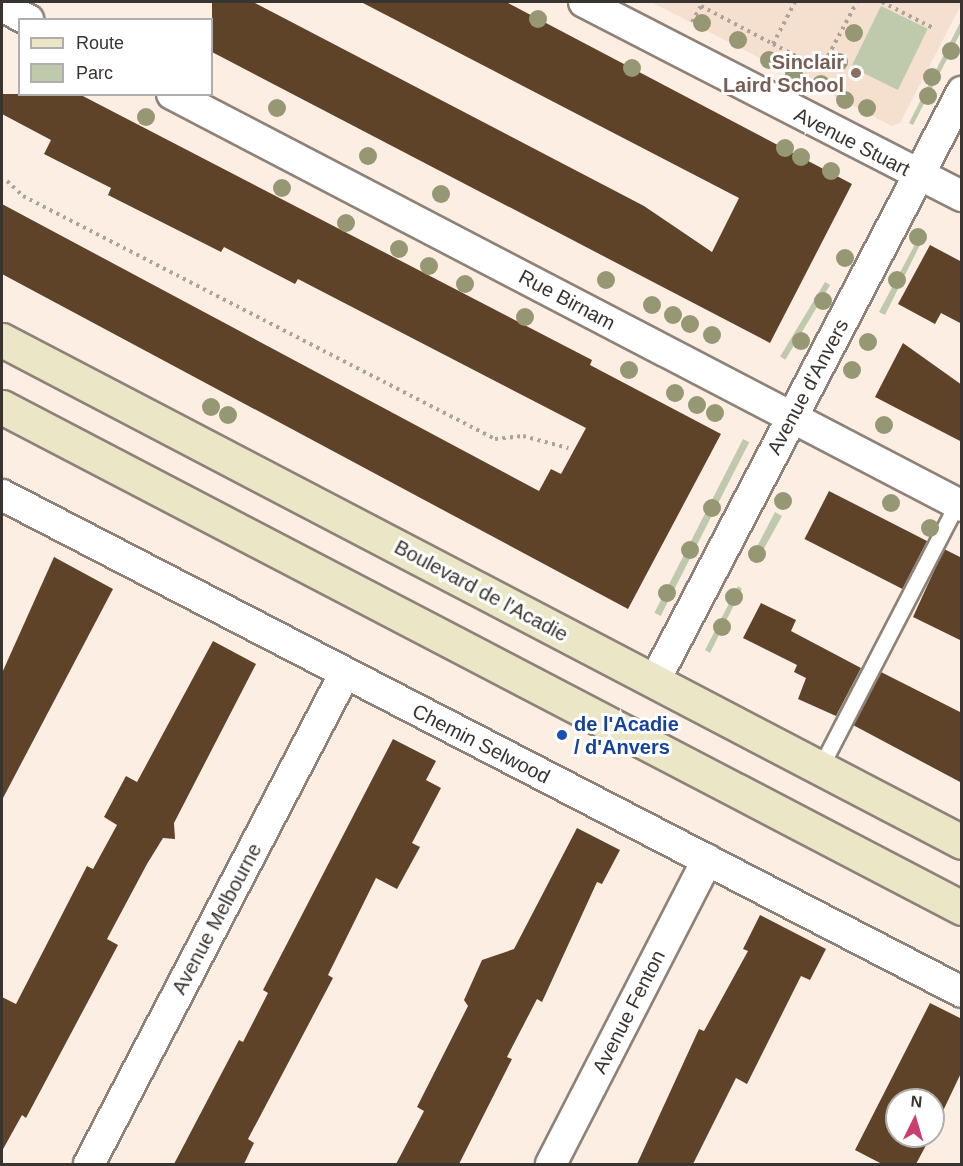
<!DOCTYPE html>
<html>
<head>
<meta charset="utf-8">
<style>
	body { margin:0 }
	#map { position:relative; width:963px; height:1166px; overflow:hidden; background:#fdeee3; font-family:Arial,sans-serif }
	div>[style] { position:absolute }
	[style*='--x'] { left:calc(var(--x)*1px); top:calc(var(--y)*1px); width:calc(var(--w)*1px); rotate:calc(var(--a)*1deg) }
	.built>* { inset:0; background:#f5e0d0 }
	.green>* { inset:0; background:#bfcaac; transform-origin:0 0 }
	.building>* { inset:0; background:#5f4328; transform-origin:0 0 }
	.path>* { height:4px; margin-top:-2px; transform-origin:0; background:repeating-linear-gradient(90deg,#aea29a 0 3px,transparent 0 7.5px) }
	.roads { filter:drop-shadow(2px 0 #8e8278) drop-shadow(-2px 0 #8e8278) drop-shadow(0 2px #8e8278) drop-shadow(0 -2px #8e8278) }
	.service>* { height:15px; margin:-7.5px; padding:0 7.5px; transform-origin:7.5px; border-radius:7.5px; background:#fff }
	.minor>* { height:30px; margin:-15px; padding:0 15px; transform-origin:15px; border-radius:15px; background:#fff }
	.secondary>* { height:33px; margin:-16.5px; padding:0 16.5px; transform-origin:16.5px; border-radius:16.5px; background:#eae6c6 }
	.trees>* { width:18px; height:18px; margin:-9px; border-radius:50%; background:#969873 }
	.dots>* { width:16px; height:16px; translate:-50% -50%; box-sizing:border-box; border:3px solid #fff; border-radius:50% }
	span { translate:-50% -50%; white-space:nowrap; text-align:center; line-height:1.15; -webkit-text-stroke:6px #fff; paint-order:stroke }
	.education-label { font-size:20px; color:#785e54; font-weight:700 }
	.right { translate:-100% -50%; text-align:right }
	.street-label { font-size:20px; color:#3a3430 }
	.transit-label { font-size:20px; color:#164399; font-weight:700 }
	.left { translate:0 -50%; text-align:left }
	.frame { position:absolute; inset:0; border:3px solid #3a3430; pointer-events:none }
	.legend { position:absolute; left:18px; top:18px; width:195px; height:78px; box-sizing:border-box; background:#fff; border:2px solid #b0aeac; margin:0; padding:8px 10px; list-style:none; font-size:18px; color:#3a3430 }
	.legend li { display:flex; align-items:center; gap:12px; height:30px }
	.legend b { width:30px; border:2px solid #b0aeac }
	.north { position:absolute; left:885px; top:1088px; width:60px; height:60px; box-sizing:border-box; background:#fff; border:2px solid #b0aeac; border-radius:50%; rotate:5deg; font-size:16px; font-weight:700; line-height:24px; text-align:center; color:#3a3430 }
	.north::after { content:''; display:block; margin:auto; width:21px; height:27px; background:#cb3e70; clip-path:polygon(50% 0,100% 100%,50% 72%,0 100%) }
</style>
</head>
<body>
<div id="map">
	<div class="built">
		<i style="clip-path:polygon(651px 2px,961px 2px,962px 3px,900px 123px,892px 126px)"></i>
	</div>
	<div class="green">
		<i style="left:881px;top:6px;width:52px;height:68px;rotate:26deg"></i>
		<i style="clip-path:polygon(961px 21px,961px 32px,913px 125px,909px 123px)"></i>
		<i style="clip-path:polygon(921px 233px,925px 235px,885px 315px,879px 312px)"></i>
		<i style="left:825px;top:282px;width:6px;height:87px;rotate:31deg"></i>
		<i style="left:743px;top:439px;width:7px;height:195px;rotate:27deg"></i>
		<i style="clip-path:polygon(775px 512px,782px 516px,756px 563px,750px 560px)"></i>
		<i style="clip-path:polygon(738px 586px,742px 589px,710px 653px,705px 650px)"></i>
	</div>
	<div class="building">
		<i style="clip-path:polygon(212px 2px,253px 2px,644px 206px,712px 252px,739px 198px,361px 2px,506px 2px,852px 184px,770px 343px,212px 52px)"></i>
		<i style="clip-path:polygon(2px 94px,79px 94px,592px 360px,590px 365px,721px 434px,628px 609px,2px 274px,2px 204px,539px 491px,551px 469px,561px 474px,586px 428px,298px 279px,295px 284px,224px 247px,221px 252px,108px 195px,111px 188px,44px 154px,51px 140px,2px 114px)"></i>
		<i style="clip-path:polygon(930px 245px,962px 262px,962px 324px,941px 313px,935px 324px,898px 304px)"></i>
		<i style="clip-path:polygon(903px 343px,962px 385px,962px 442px,875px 397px)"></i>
		<i style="left:829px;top:491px;width:110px;height:54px;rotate:27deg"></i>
		<i style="clip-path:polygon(944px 549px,962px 558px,962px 641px,913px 617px)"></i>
		<i style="clip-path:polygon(54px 557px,113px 589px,2px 800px,2px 673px)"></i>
		<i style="clip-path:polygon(761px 603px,796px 620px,791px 631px,861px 668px,836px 716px,798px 699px,806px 678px,794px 672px,797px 665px,743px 638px)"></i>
		<i style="clip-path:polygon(213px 641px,256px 664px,174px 823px,175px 839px,163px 838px,147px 864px,107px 939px,118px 945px,26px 1118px,22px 1115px,2px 1151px,2px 997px,16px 1004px,87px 866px,93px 869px,117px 825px,104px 817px,126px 776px,137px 782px)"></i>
		<i style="clip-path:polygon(881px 672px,962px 713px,962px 783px,853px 725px)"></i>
		<i style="clip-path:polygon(393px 739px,436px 761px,426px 780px,441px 788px,412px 843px,420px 847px,397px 889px,376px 878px,328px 975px,333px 978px,248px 1139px,254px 1143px,244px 1164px,174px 1164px,239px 1040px,243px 1042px,268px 993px,263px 990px)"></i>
		<i style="clip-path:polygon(577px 828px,620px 850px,602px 884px,597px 882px,542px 1002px,537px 999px,507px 1057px,512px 1059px,459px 1164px,396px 1164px,424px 1111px,417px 1107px,468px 1006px,464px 1000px,482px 960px,514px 949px)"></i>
		<i style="clip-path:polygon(760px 915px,826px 949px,810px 980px,801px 976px,747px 1084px,736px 1078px,693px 1164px,637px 1164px,699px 1029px,704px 1031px,748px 951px,743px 949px)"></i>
		<i style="clip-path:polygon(930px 1003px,962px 1019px,962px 1071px,933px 1132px,933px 1100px,897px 1100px,897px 1136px,931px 1136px,916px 1164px,882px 1164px,855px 1150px)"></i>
	</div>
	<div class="path">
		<i style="--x:882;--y:2;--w:57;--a:27"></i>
		<i style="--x:692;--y:22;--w:18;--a:-61"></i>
		<i style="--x:701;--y:6;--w:81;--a:27.8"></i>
		<i style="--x:773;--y:44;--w:47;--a:-62.4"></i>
		<i style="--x:773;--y:44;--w:54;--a:27.5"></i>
		<i style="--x:821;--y:69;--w:76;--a:-61.8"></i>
		<i style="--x:7;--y:181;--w:22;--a:43"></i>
		<i style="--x:23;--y:196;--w:531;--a:27.24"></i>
		<i style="--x:495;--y:439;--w:28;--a:-6"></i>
		<i style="--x:523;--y:436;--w:47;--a:14.9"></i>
	</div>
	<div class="roads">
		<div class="service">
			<i style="--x:820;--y:768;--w:297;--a:-62.6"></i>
		</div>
		<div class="minor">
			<i style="--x:584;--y:2;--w:425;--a:27.2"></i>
			<i style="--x:2;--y:6;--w:30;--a:28"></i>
			<i style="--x:172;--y:94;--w:891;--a:27.54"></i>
			<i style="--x:2;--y:495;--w:1081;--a:27.37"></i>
			<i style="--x:654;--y:682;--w:666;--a:-62.43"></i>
			<i style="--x:89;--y:1164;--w:554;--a:-62.46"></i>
			<i style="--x:551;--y:1164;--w:342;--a:-62.8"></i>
		</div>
		<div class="secondary">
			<i style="--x:2;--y:340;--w:1083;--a:27.61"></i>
			<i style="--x:2;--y:407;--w:1083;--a:27.56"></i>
		</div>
	</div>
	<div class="trees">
		<i style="left:538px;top:19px"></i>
		<i style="left:702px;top:23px"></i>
		<i style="left:854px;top:33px"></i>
		<i style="left:738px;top:40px"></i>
		<i style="left:951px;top:51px"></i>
		<i style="left:769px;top:60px"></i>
		<i style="left:839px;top:62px"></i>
		<i style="left:632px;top:68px"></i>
		<i style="left:794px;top:75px"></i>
		<i style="left:932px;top:77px"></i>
		<i style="left:821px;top:84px"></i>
		<i style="left:928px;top:96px"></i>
		<i style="left:845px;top:100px"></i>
		<i style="left:277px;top:108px"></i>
		<i style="left:867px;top:108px"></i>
		<i style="left:146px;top:117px"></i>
		<i style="left:785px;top:148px"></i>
		<i style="left:368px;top:156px"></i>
		<i style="left:801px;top:157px"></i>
		<i style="left:831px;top:171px"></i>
		<i style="left:282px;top:188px"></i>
		<i style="left:441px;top:194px"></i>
		<i style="left:346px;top:223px"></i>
		<i style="left:918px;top:237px"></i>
		<i style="left:399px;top:249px"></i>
		<i style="left:845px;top:258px"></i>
		<i style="left:429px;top:266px"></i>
		<i style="left:606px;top:280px"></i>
		<i style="left:897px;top:280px"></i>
		<i style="left:465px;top:284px"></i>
		<i style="left:823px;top:301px"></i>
		<i style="left:652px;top:305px"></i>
		<i style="left:673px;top:315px"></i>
		<i style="left:525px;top:317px"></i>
		<i style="left:690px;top:324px"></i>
		<i style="left:712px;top:335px"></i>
		<i style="left:801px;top:341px"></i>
		<i style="left:868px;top:342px"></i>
		<i style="left:629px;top:370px"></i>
		<i style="left:852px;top:370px"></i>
		<i style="left:675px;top:393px"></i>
		<i style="left:697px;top:405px"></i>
		<i style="left:211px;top:407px"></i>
		<i style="left:715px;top:413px"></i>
		<i style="left:228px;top:415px"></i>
		<i style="left:884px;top:425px"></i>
		<i style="left:783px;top:501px"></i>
		<i style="left:891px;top:503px"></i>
		<i style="left:712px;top:508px"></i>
		<i style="left:930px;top:528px"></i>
		<i style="left:690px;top:550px"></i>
		<i style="left:757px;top:554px"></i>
		<i style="left:667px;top:593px"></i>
		<i style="left:734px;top:597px"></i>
		<i style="left:722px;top:627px"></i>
	</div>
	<div class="dots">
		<i style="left:856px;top:73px;background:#8d6e63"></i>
		<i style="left:562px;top:735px;background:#1a4fb4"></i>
	</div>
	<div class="education-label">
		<span class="right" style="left:844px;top:74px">Sinclair<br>Laird School</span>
	</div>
	<div class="street-label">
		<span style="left:852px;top:142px;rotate:27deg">Avenue Stuart</span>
		<span style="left:567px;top:300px;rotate:28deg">Rue Birnam</span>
		<span style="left:808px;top:387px;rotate:-62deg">Avenue d'Anvers</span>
		<span style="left:481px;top:591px;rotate:28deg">Boulevard de l'Acadie</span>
		<span style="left:481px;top:744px;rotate:27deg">Chemin Selwood</span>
		<span style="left:217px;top:919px;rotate:-62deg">Avenue Melbourne</span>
		<span style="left:629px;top:1012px;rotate:-63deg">Avenue Fenton</span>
	</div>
	<div class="transit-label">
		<span class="left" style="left:574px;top:736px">de l'Acadie<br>/ d'Anvers</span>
	</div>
	<div class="frame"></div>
	<ul class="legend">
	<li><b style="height:8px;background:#eae6c6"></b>Route</li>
	<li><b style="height:16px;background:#bfcaac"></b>Parc</li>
	</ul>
	<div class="north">N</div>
</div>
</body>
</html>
